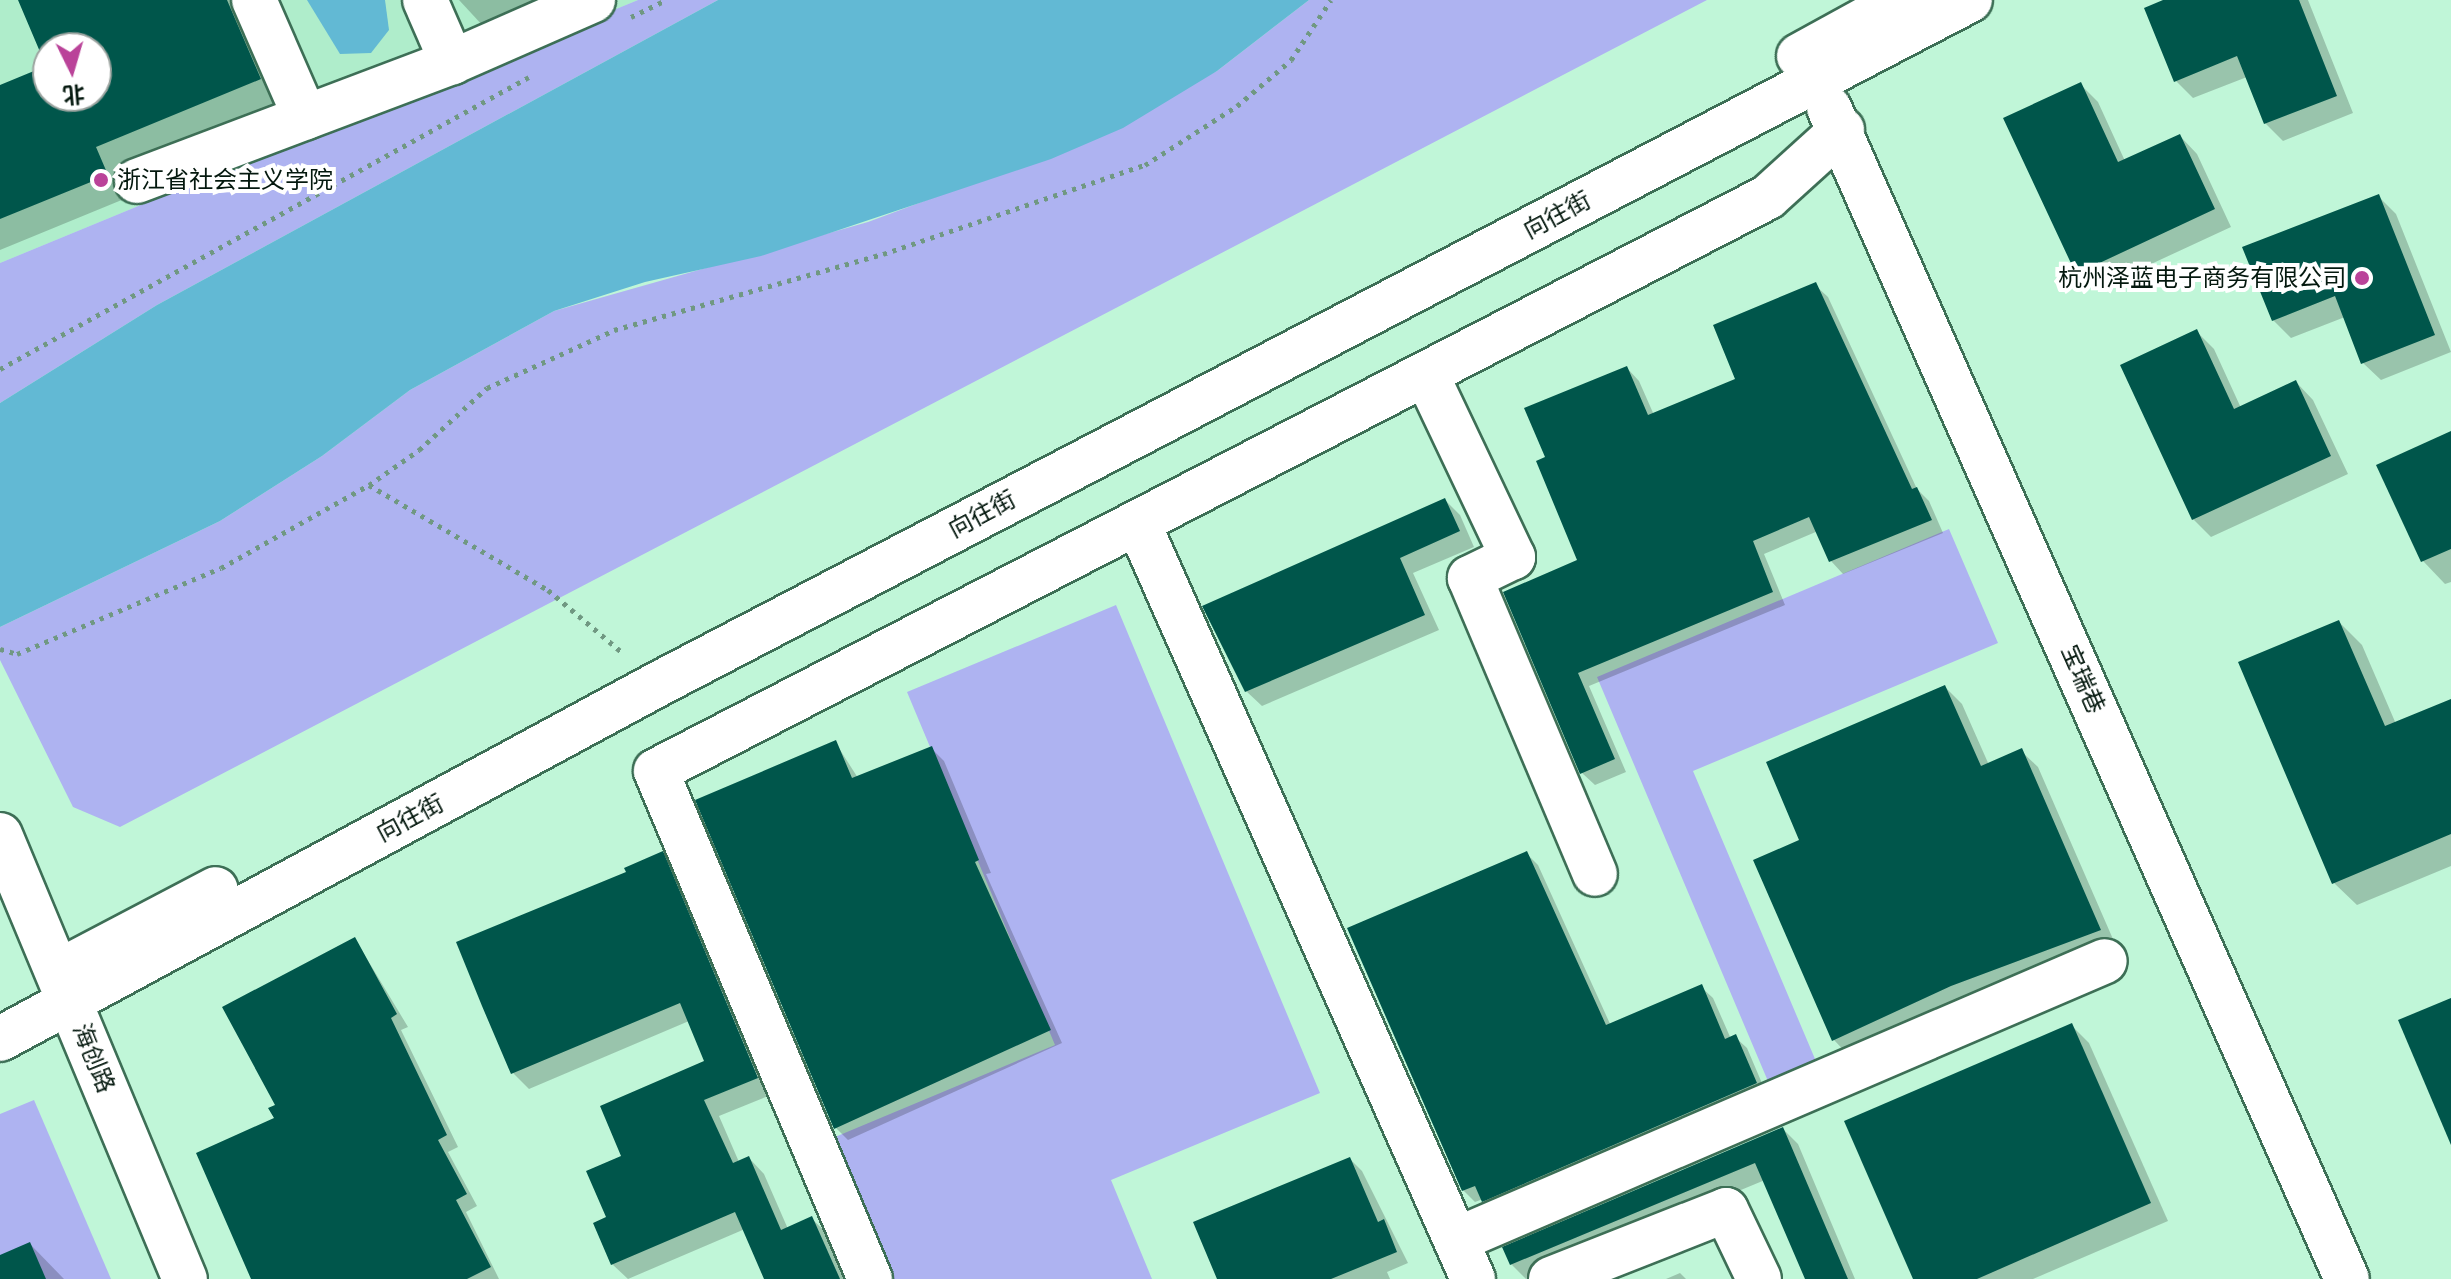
<!DOCTYPE html>
<html>
<head>
<meta charset="utf-8">
<style>
	body { margin:0 }
	#map { position:relative; width:2451px; height:1279px; overflow:hidden; background:#c0f6d8; font-family:"DM Sans","Noto Sans SC",sans-serif }
	div>[style] { position:absolute }
	[style*='--x'] { left:calc(var(--x)*1px); top:calc(var(--y)*1px); width:calc(var(--w)*1px); rotate:calc(var(--a)*1deg) }
	.built>* { inset:0; background:#afedcb }
	.green>* { inset:0; background:#aeb3f1 }
	.water>* { inset:0; background:#62b9d4 }
	.shadow>* { inset:0; background:#0003 }
	.building>* { inset:0; background:#00564b }
	.path>* { height:5px; margin-top:-2.5px; transform-origin:0; background:repeating-linear-gradient(90deg,#709882 0 4px,transparent 0 10px) }
	.roads { filter:drop-shadow(2px 0 #3d6f56) drop-shadow(-2px 0 #3d6f56) drop-shadow(0 2px #3d6f56) drop-shadow(0 -2px #3d6f56) }
	.minor>* { height:44px; margin:-22px; padding:0 22px; transform-origin:22px; border-radius:22px; background:#fff }
	.dots>* { width:22px; height:22px; translate:-50% -50%; box-sizing:border-box; border:4px solid #fff; border-radius:50% }
	span { translate:-50% -50%; white-space:nowrap; text-align:center; line-height:1.15; -webkit-text-stroke:8px #fff; paint-order:stroke }
	.poi-label { font-size:24px; color:#04180e }
	.left { translate:0 -50%; text-align:left }
	.right { translate:-100% -50%; text-align:right }
	.street-label { font-size:24px; color:#04180e }
	.north { position:absolute; left:32px; top:32px; width:80px; height:80px; box-sizing:border-box; background:#fff; border:2px solid #9ba39f; border-radius:50%; rotate:175deg; font-size:22px; font-weight:700; line-height:32px; text-align:center; color:#04180e }
	.north::after { content:''; display:block; margin:auto; width:28px; height:36px; background:#ba4399; clip-path:polygon(50% 0,100% 100%,50% 72%,0 100%) }
</style>
</head>
<body>
<div id="map">
	<div class="built">
		<i style="clip-path:polygon(evenodd,0 0,638px 0,0 263px,0 0,48px 48px,96px 48px,96px 96px,48px 96px,48px 48px)"></i>
	</div>
	<div class="green">
		<i style="clip-path:polygon(638px 0,718px 0,157px 305px,0 403px,0 263px)"></i>
		<i style="clip-path:polygon(1309px 0,1707px 0,120px 827px,73px 807px,0 660px,0 627px,220px 521px,322px 456px,410px 390px,554px 311px,868px 222px,970px 184px,1217px 71px)"></i>
		<i style="clip-path:polygon(1949px 529px,1998px 643px,1693px 771px,1818px 1066px,1770px 1086px,1597px 677px)"></i>
		<i style="clip-path:polygon(1116px 605px,1320px 1093px,1111px 1180px,1152px 1279px,894px 1279px,835px 1137px,1055px 1045px,907px 692px)"></i>
		<i style="clip-path:polygon(34px 1100px,111px 1279px,0 1279px,0 1114px)"></i>
	</div>
	<div class="water">
		<i style="clip-path:polygon(307px 0,385px 0,389px 30px,371px 53px,340px 54px)"></i>
		<i style="clip-path:polygon(718px 0,1309px 0,1217px 71px,1123px 128px,1051px 159px,761px 256px,645px 282px,554px 311px,410px 390px,322px 456px,220px 521px,0 627px,0 403px,157px 305px)"></i>
	</div>
	<div class="shadow">
		<i style="clip-path:polygon(20px 0,239px 0,282px 102px,117px 170px,129px 197px,0 250px,0 88px,48px 68px,48px 96px,96px 96px,96px 48px,48px 48px,48px 66px)"></i>
		<i style="clip-path:polygon(459px 0,607px 0,484px 27px)"></i>
		<i style="clip-path:polygon(2169px 0,2308px 0,2353px 113px,2283px 141px,2265px 123px,2247px 77px,2193px 98px,2176px 81px)"></i>
		<i style="clip-path:polygon(2080px 84px,2098px 102px,2125px 161px,2180px 136px,2197px 154px,2231px 227px,2095px 290px,2077px 273px)"></i>
		<i style="clip-path:polygon(2378px 196px,2396px 214px,2451px 352px,2381px 380px,2363px 363px,2345px 317px,2291px 338px,2273px 320px)"></i>
		<i style="clip-path:polygon(1815px 285px,1828px 297px,1917px 489px,1929px 501px,1943px 533px,1843px 574px,1831px 561px,1818px 531px,1764px 554px,1785px 605px,1589px 686px,1626px 772px,1595px 785px,1582px 773px,1506px 593px,1580px 561px,1547px 459px,1627px 368px,1639px 381px,1654px 415px,1738px 380px)"></i>
		<i style="clip-path:polygon(2196px 331px,2214px 349px,2241px 408px,2296px 382px,2313px 400px,2348px 474px,2211px 537px,2193px 519px)"></i>
		<i style="clip-path:polygon(2451px 434px,2451px 582px,2445px 584px,2423px 561px,2379px 466px)"></i>
		<i style="clip-path:polygon(1445px 500px,1460px 515px,1474px 547px,1413px 573px,1439px 630px,1262px 706px,1246px 691px)"></i>
		<i style="clip-path:polygon(2339px 622px,2362px 645px,2396px 724px,2451px 701px,2451px 866px,2357px 905px,2334px 883px)"></i>
		<i style="clip-path:polygon(1945px 687px,1962px 704px,1989px 765px,2021px 751px,2038px 767px,2116px 946px,1850px 1057px,1834px 1040px,1802px 841px)"></i>
		<i style="clip-path:polygon(835px 742px,858px 778px,931px 748px,944px 761px,991px 873px,986px 874px,1062px 1043px,848px 1140px,836px 1128px)"></i>
		<i style="clip-path:polygon(1526px 853px,1538px 865px,1611px 1026px,1701px 987px,1713px 998px,1731px 1039px,1735px 1037px,1747px 1048px,1767px 1095px,1495px 1212px,1483px 1199px,1475px 1202px,1463px 1190px)"></i>
		<i style="clip-path:polygon(662px 854px,678px 869px,773px 1094px,719px 1116px,739px 1162px,749px 1158px,764px 1174px,788px 1229px,812px 1219px,828px 1234px,848px 1279px,766px 1279px,745px 1229px,628px 1279px,612px 1264px,624px 1157px,706px 1062px,689px 1021px,529px 1089px,513px 1073px,629px 873px)"></i>
		<i style="clip-path:polygon(355px 939px,408px 1027px,401px 1030px,458px 1147px,448px 1152px,477px 1206px,466px 1212px,499px 1279px,253px 1279px,277px 1106px)"></i>
		<i style="clip-path:polygon(2071px 1025px,2089px 1043px,2168px 1221px,2033px 1279px,1916px 1279px)"></i>
		<i style="clip-path:polygon(1783px 1129px,1798px 1144px,1855px 1279px,1807px 1279px,1765px 1180px,1526px 1279px,1511px 1264px)"></i>
		<i style="clip-path:polygon(1350px 1159px,1362px 1171px,1408px 1263px,1387px 1272px,1390px 1279px,1226px 1279px)"></i>
		<i style="clip-path:polygon(30px 1244px,64px 1279px,0 1279px,0 1258px)"></i>
		<i style="clip-path:polygon(1680px 1273px,1686px 1279px,1666px 1279px)"></i>
	</div>
	<div class="building">
		<i style="clip-path:polygon(evenodd,18px 0,227px 0,261px 79px,96px 147px,108px 175px,0 219px,0 85px,46px 66px,18px 0,48px 48px,96px 48px,96px 96px,48px 96px,48px 48px)"></i>
		<i style="clip-path:polygon(2163px 0,2299px 0,2337px 96px,2264px 124px,2237px 56px,2174px 82px,2144px 8px)"></i>
		<i style="clip-path:polygon(2081px 82px,2118px 162px,2180px 134px,2215px 209px,2076px 274px,2003px 118px)"></i>
		<i style="clip-path:polygon(2379px 194px,2435px 335px,2361px 364px,2335px 296px,2272px 321px,2242px 247px)"></i>
		<i style="clip-path:polygon(1816px 282px,1912px 489px,1917px 487px,1932px 520px,1829px 562px,1809px 517px,1753px 541px,1773px 592px,1578px 673px,1615px 759px,1580px 774px,1503px 592px,1577px 560px,1536px 461px,1545px 457px,1524px 408px,1627px 366px,1648px 415px,1735px 379px,1713px 325px)"></i>
		<i style="clip-path:polygon(2197px 329px,2234px 409px,2296px 380px,2331px 456px,2192px 520px,2120px 365px)"></i>
		<i style="clip-path:polygon(2451px 431px,2451px 549px,2421px 562px,2376px 465px)"></i>
		<i style="clip-path:polygon(1445px 498px,1460px 531px,1400px 558px,1425px 615px,1245px 692px,1202px 606px)"></i>
		<i style="clip-path:polygon(2339px 620px,2385px 726px,2451px 699px,2451px 834px,2332px 884px,2238px 662px)"></i>
		<i style="clip-path:polygon(1945px 685px,1981px 766px,2022px 748px,2101px 930px,1951px 986px,1832px 1041px,1753px 860px,1799px 840px,1766px 762px)"></i>
		<i style="clip-path:polygon(836px 740px,852px 778px,932px 746px,979px 860px,975px 862px,1051px 1030px,834px 1129px,695px 800px)"></i>
		<i style="clip-path:polygon(663px 851px,758px 1078px,704px 1100px,733px 1163px,749px 1156px,781px 1230px,812px 1216px,840px 1279px,764px 1279px,735px 1212px,611px 1265px,593px 1223px,606px 1217px,586px 1171px,621px 1156px,600px 1106px,704px 1061px,680px 1003px,511px 1074px,482px 1006px,456px 942px,626px 872px,624px 868px)"></i>
		<i style="clip-path:polygon(1527px 851px,1606px 1025px,1702px 984px,1725px 1039px,1736px 1034px,1757px 1083px,1482px 1202px,1475px 1186px,1462px 1191px,1347px 928px)"></i>
		<i style="clip-path:polygon(355px 937px,397px 1014px,391px 1018px,447px 1135px,438px 1140px,467px 1194px,456px 1200px,491px 1267px,467px 1279px,251px 1279px,196px 1153px,274px 1118px,268px 1108px,275px 1105px,222px 1007px)"></i>
		<i style="clip-path:polygon(2451px 998px,2451px 1145px,2398px 1020px)"></i>
		<i style="clip-path:polygon(2072px 1023px,2151px 1203px,1977px 1279px,1913px 1279px,1844px 1121px)"></i>
		<i style="clip-path:polygon(1783px 1127px,1848px 1279px,1805px 1279px,1755px 1163px,1510px 1265px,1502px 1247px)"></i>
		<i style="clip-path:polygon(1350px 1157px,1378px 1222px,1384px 1219px,1397px 1252px,1331px 1279px,1217px 1279px,1193px 1222px)"></i>
		<i style="clip-path:polygon(30px 1242px,46px 1279px,0 1279px,0 1255px)"></i>
	</div>
	<div class="path">
		<i style="--x:631;--y:17;--w:39;--a:-26"></i>
		<i style="--x:0;--y:369;--w:604;--a:-28.9"></i>
		<i style="--x:369;--y:485;--w:208;--a:30.4"></i>
		<i style="--x:548;--y:590;--w:99;--a:40.1"></i>
		<i style="--x:0;--y:649;--w:18;--a:16"></i>
		<i style="--x:17;--y:654;--w:221;--a:-22.9"></i>
		<i style="--x:221;--y:568;--w:170;--a:-29.3"></i>
		<i style="--x:369;--y:485;--w:61;--a:-35"></i>
		<i style="--x:419;--y:450;--w:92;--a:-42.4"></i>
		<i style="--x:487;--y:388;--w:140;--a:-24.5"></i>
		<i style="--x:614;--y:330;--w:280;--a:-15.8"></i>
		<i style="--x:883;--y:254;--w:277;--a:-18.8"></i>
		<i style="--x:1145;--y:165;--w:109;--a:-32.7"></i>
		<i style="--x:1237;--y:106;--w:71;--a:-40.4"></i>
		<i style="--x:1291;--y:60;--w:72;--a:-56.3"></i>
	</div>
	<div class="roads">
		<div class="minor">
			<i style="--x:254;--y:0;--w:128;--a:66.4"></i>
			<i style="--x:425;--y:0;--w:68;--a:66.5"></i>
			<i style="--x:1799;--y:56;--w:116;--a:-28.8"></i>
			<i style="--x:1829;--y:108;--w:1280;--a:66.14"></i>
			<i style="--x:137;--y:181;--w:337;--a:-20.7"></i>
			<i style="--x:452;--y:62;--w:154;--a:-23.7"></i>
			<i style="--x:1426;--y:374;--w:203;--a:64.6"></i>
			<i style="--x:1513;--y:557;--w:48;--a:154"></i>
			<i style="--x:1470;--y:578;--w:321;--a:67.1"></i>
			<i style="--x:1138;--y:523;--w:827;--a:66.1"></i>
			<i style="--x:0;--y:835;--w:481;--a:67.4"></i>
			<i style="--x:58;--y:972;--w:178;--a:-27.7"></i>
			<i style="--x:0;--y:1039;--w:752;--a:-28.34"></i>
			<i style="--x:662;--y:682;--w:1475;--a:-27.54"></i>
			<i style="--x:1456;--y:1240;--w:706;--a:-23.26"></i>
			<i style="--x:870;--y:1279;--w:551;--a:-112.84"></i>
			<i style="--x:656;--y:771;--w:1251;--a:-27.3"></i>
			<i style="--x:1768;--y:197;--w:100;--a:-42.2"></i>
			<i style="--x:1551;--y:1279;--w:188;--a:-21.5"></i>
			<i style="--x:1726;--y:1210;--w:76;--a:64.4"></i>
		</div>
	</div>
	<div class="dots">
		<i style="left:101px;top:180px;background:#ba4399"></i>
		<i style="left:2362px;top:278px;background:#ba4399"></i>
	</div>
	<div class="poi-label">
		<span class="left" style="left:117px;top:180px">浙江省社会主义学院</span>
		<span class="right" style="left:2346px;top:278px">杭州泽蓝电子商务有限公司</span>
	</div>
	<div class="street-label">
		<span style="left:1557px;top:215px;rotate:-28deg">向往街</span>
		<span style="left:982px;top:514px;rotate:-28deg">向往街</span>
		<span style="left:2083px;top:679px;rotate:66deg">宝瑞巷</span>
		<span style="left:410px;top:818px;rotate:-28deg">向往街</span>
		<span style="left:94px;top:1058px;rotate:68deg">海创路</span>
	</div>
	<div class="north">北</div>
</div>
</body>
</html>
